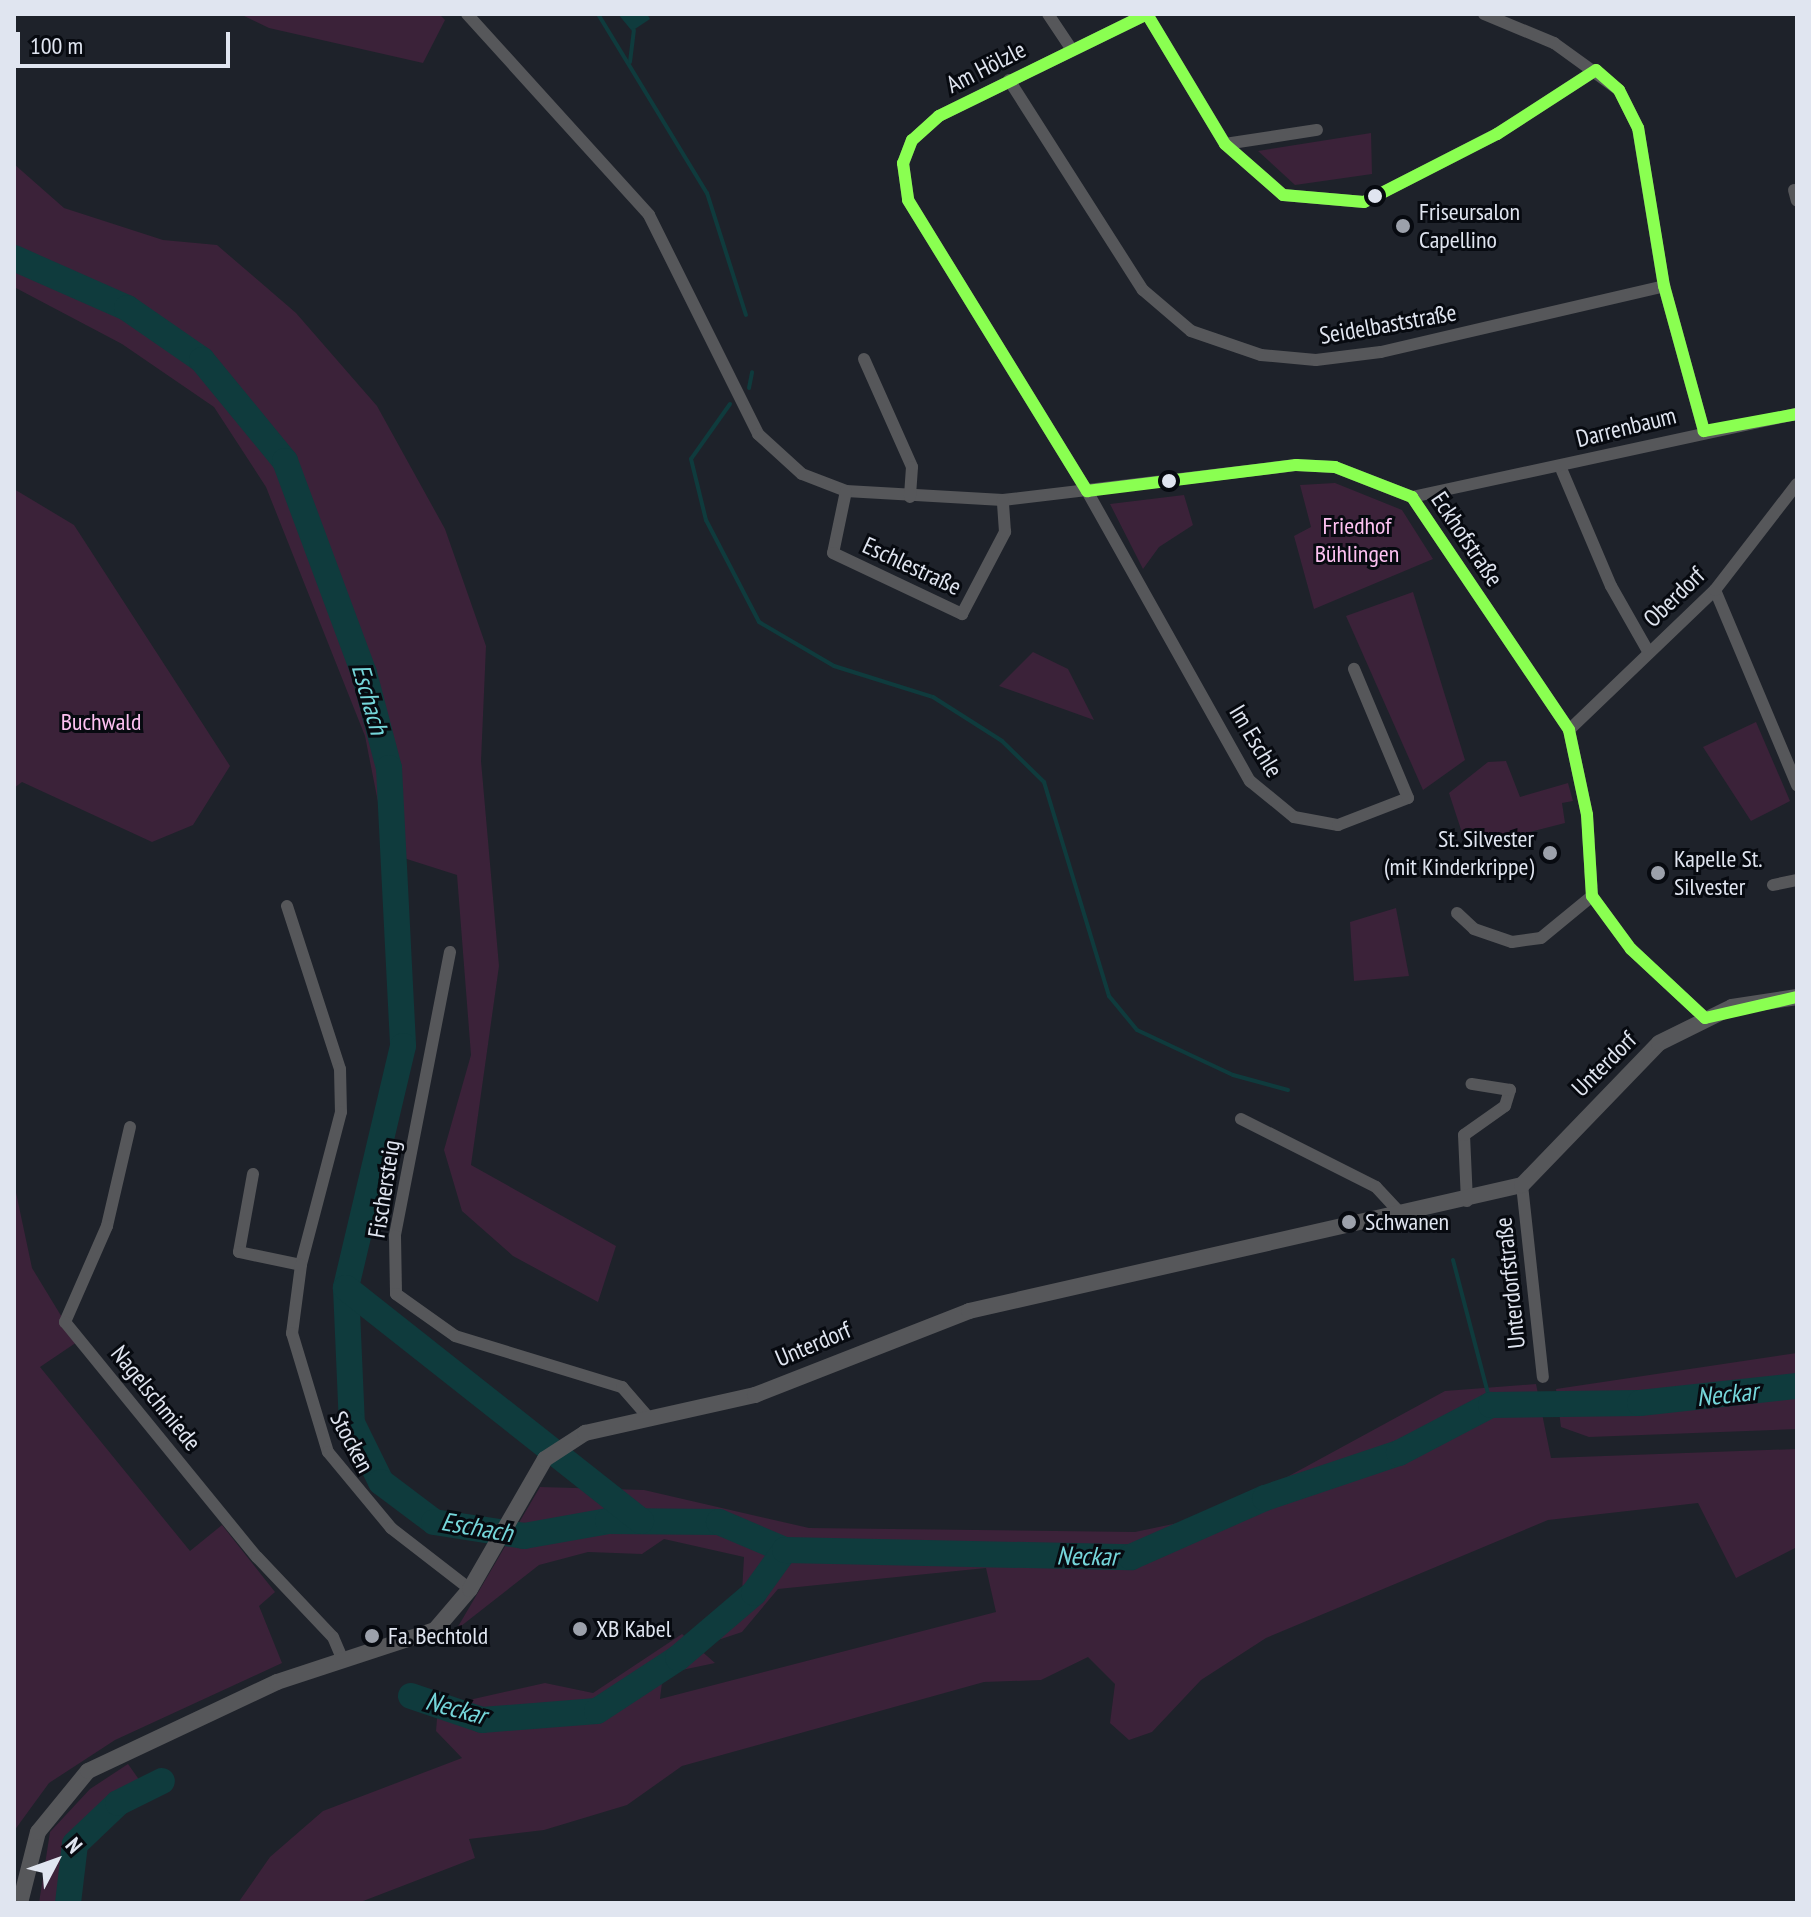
<!DOCTYPE html>
<html>
<head>
<meta charset="utf-8">
<style>
	body { margin:0 }
	#map { position:relative; width:1811px; height:1917px; overflow:hidden; background:#1e222a; font-family:"PT Sans Narrow",sans-serif }
	div>[style] { position:absolute }
	[style*='--x'] { left:calc(var(--x)*1px); top:calc(var(--y)*1px); width:calc(var(--w)*1px); rotate:calc(var(--a)*1deg) }
	.green>* { inset:0; background:#3b2239 }
	.water>* { inset:0; background:#0f3b3d }
	.stream>* { height:4px; margin:-2px; padding:0 2px; transform-origin:2px; border-radius:2px; background:#0f3b3d }
	.river>* { height:26px; margin:-13px; padding:0 13px; transform-origin:13px; border-radius:13px; background:#0f3b3d }
	.minor>* { height:12px; margin:-6px; padding:0 6px; transform-origin:6px; border-radius:6px; background:#56575a }
	.tertiary>* { height:16px; margin:-8px; padding:0 8px; transform-origin:8px; border-radius:8px; background:#56575a }
	.bus-1>* { height:12px; margin:-6px; padding:0 6px; transform-origin:6px; border-radius:6px; background:#8aff51 }
	.dots>* { width:22px; height:22px; translate:-50% -50%; box-sizing:border-box; border:4px solid #070a10; border-radius:50% }
	span { translate:-50% -50%; white-space:nowrap; text-align:center; line-height:1.15; -webkit-text-stroke:6px #070a10; paint-order:stroke }
	.street-label { font-size:24px; color:#e0e5f0 }
	.poi-label { font-size:24px; color:#e0e5f0 }
	.left { translate:0 -50%; text-align:left }
	.right { translate:-100% -50%; text-align:right }
	.park-label { font-size:24px; color:#fec2f2 }
	.water-label { font-size:26px; color:#75d6da; font-style:italic }
	.frame { position:absolute; inset:0; border:16px solid #e0e5f0; pointer-events:none }
	.north { position:absolute; left:16px; top:1821px; width:80px; height:80px; -webkit-text-stroke:6px #070a10; paint-order:stroke; rotate:49deg; font-size:22px; font-weight:700; line-height:32px; text-align:center; color:#e0e5f0 }
	.north::after { content:''; display:block; margin:auto; width:28px; height:36px; background:#e0e5f0; clip-path:polygon(50% 0,100% 100%,50% 72%,0 100%) }
	.scale { position:absolute; left:16px; top:32px; width:214px; height:36px; box-sizing:border-box; border:4px solid #e0e5f0; border-top:0; padding-left:10px; font-size:24px; line-height:28px; white-space:nowrap; color:#e0e5f0; -webkit-text-stroke:6px #070a10; paint-order:stroke }
</style>
</head>
<body>
<div id="map">
	<div class="green">
		<i style="clip-path:polygon(240px 14px,439px 14px,445px 20px,423px 63px,269px 28px)"></i>
		<i style="clip-path:polygon(1371px 133px,1372px 174px,1295px 185px,1258px 151px)"></i>
		<i style="clip-path:polygon(14px 164px,64px 208px,163px 240px,217px 245px,296px 313px,377px 406px,445px 529px,486px 646px,481px 761px,499px 966px,471px 1165px,616px 1246px,598px 1302px,513px 1256px,462px 1211px,444px 1150px,471px 1055px,457px 875px,388px 853px,365px 736px,266px 487px,214px 407px,122px 344px,14px 287px)"></i>
		<i style="clip-path:polygon(1335px 483px,1402px 510px,1433px 559px,1314px 609px,1294px 536px,1311px 527px,1300px 485px)"></i>
		<i style="clip-path:polygon(14px 489px,74px 525px,230px 766px,193px 825px,152px 842px,22px 782px,14px 788px)"></i>
		<i style="clip-path:polygon(1184px 495px,1193px 525px,1159px 547px,1143px 569px,1110px 504px)"></i>
		<i style="clip-path:polygon(1413px 592px,1465px 760px,1423px 790px,1346px 616px)"></i>
		<i style="clip-path:polygon(1033px 652px,1068px 669px,1094px 720px,999px 686px)"></i>
		<i style="clip-path:polygon(1756px 722px,1790px 801px,1751px 821px,1703px 747px)"></i>
		<i style="clip-path:polygon(1506px 761px,1520px 797px,1568px 783px,1573px 801px,1562px 803px,1565px 823px,1467px 848px,1449px 793px,1488px 762px)"></i>
		<i style="clip-path:polygon(1396px 908px,1409px 976px,1354px 981px,1350px 922px)"></i>
		<i style="clip-path:polygon(14px 1183px,32px 1268px,77px 1342px,40px 1367px,190px 1551px,222px 1525px,275px 1592px,259px 1606px,282px 1663px,115px 1740px,49px 1783px,14px 1831px)"></i>
		<i style="clip-path:polygon(1797px 1353px,1797px 1429px,1589px 1437px,1561px 1427px,1556px 1389px)"></i>
		<i style="clip-path:polygon(1536px 1384px,1551px 1458px,1797px 1449px,1797px 1547px,1736px 1578px,1698px 1503px,1548px 1520px,1266px 1638px,1201px 1680px,1152px 1732px,1129px 1740px,1110px 1723px,1115px 1684px,1088px 1657px,1041px 1680px,984px 1682px,682px 1766px,627px 1805px,544px 1830px,469px 1839px,475px 1858px,358px 1903px,238px 1903px,270px 1857px,323px 1811px,462px 1758px,436px 1731px,438px 1707px,545px 1683px,593px 1693px,682px 1634px,715px 1663px,663px 1674px,660px 1699px,996px 1612px,986px 1568px,778px 1589px,742px 1632px,715px 1641px,699px 1625px,742px 1592px,744px 1557px,664px 1539px,642px 1554px,588px 1552px,539px 1565px,456px 1630px,540px 1487px,644px 1490px,809px 1528px,1135px 1532px,1192px 1520px,1276px 1483px,1445px 1391px)"></i>
		<i style="clip-path:polygon(128px 1764px,147px 1791px,81px 1840px,71px 1882px,75px 1903px,39px 1903px,50px 1832px,90px 1789px)"></i>
	</div>
	<div class="water">
		<i style="clip-path:polygon(618px 14px,647px 14px,650px 19px,632px 31px)"></i>
	</div>
	<div class="stream">
		<i style="--x:598;--y:14;--w:210;--a:58.7"></i>
		<i style="--x:707;--y:193;--w:128;--a:72.3"></i>
		<i style="--x:630;--y:62;--w:32;--a:-83"></i>
		<i style="--x:749;--y:388;--w:16;--a:-79"></i>
		<i style="--x:730;--y:404;--w:67;--a:125.3"></i>
		<i style="--x:691;--y:459;--w:63;--a:76.2"></i>
		<i style="--x:706;--y:520;--w:115;--a:62.5"></i>
		<i style="--x:759;--y:622;--w:87;--a:30.4"></i>
		<i style="--x:834;--y:666;--w:104;--a:17.4"></i>
		<i style="--x:933;--y:697;--w:82;--a:32.5"></i>
		<i style="--x:1002;--y:741;--w:59;--a:44.3"></i>
		<i style="--x:1044;--y:782;--w:224;--a:73.1"></i>
		<i style="--x:1109;--y:996;--w:44;--a:50.5"></i>
		<i style="--x:1137;--y:1030;--w:106;--a:25.1"></i>
		<i style="--x:1233;--y:1075;--w:57;--a:15.3"></i>
		<i style="--x:1453;--y:1260;--w:150;--a:75.3"></i>
	</div>
	<div class="river">
		<i style="--x:14;--y:258;--w:124;--a:23.9"></i>
		<i style="--x:127;--y:308;--w:91;--a:34.7"></i>
		<i style="--x:202;--y:360;--w:131;--a:50.6"></i>
		<i style="--x:285;--y:461;--w:226;--a:69.6"></i>
		<i style="--x:364;--y:673;--w:98;--a:75.3"></i>
		<i style="--x:389;--y:768;--w:278;--a:87.1"></i>
		<i style="--x:403;--y:1046;--w:249;--a:103.3"></i>
		<i style="--x:346;--y:1288;--w:135;--a:87.5"></i>
		<i style="--x:352;--y:1423;--w:66;--a:63.8"></i>
		<i style="--x:381;--y:1482;--w:66;--a:37"></i>
		<i style="--x:434;--y:1522;--w:91;--a:8.8"></i>
		<i style="--x:524;--y:1536;--w:85;--a:-10.1"></i>
		<i style="--x:608;--y:1521;--w:111;--a:0.5"></i>
		<i style="--x:719;--y:1522;--w:72;--a:23"></i>
		<i style="--x:346;--y:1288;--w:376;--a:38.3"></i>
		<i style="--x:411;--y:1696;--w:75;--a:18.7"></i>
		<i style="--x:482;--y:1720;--w:115;--a:-4.5"></i>
		<i style="--x:597;--y:1711;--w:97;--a:-33.2"></i>
		<i style="--x:678;--y:1658;--w:100;--a:-40.5"></i>
		<i style="--x:754;--y:1593;--w:53;--a:-54.2"></i>
		<i style="--x:785;--y:1550;--w:346;--a:1.2"></i>
		<i style="--x:1131;--y:1557;--w:146;--a:-23.8"></i>
		<i style="--x:1265;--y:1498;--w:141;--a:-18.6"></i>
		<i style="--x:1399;--y:1453;--w:104;--a:-27.6"></i>
		<i style="--x:1491;--y:1405;--w:149;--a:-0.8"></i>
		<i style="--x:1640;--y:1403;--w:158;--a:-6.2"></i>
		<i style="--x:68;--y:1903;--w:59;--a:-83.2"></i>
		<i style="--x:75;--y:1844;--w:59;--a:-43.6"></i>
		<i style="--x:118;--y:1803;--w:49;--a:-26.6"></i>
	</div>
	<div class="minor">
		<i style="--x:467;--y:14;--w:271;--a:47.8"></i>
		<i style="--x:649;--y:215;--w:245;--a:63.5"></i>
		<i style="--x:758;--y:434;--w:59;--a:42.3"></i>
		<i style="--x:802;--y:474;--w:47;--a:21.1"></i>
		<i style="--x:846;--y:491;--w:157;--a:3.3"></i>
		<i style="--x:1003;--y:500;--w:295;--a:-6.8"></i>
		<i style="--x:1296;--y:465;--w:39;--a:3"></i>
		<i style="--x:1335;--y:467;--w:83;--a:21.3"></i>
		<i style="--x:1412;--y:497;--w:281;--a:56"></i>
		<i style="--x:1569;--y:730;--w:87;--a:78"></i>
		<i style="--x:1587;--y:815;--w:81;--a:86.5"></i>
		<i style="--x:1592;--y:896;--w:66;--a:53.7"></i>
		<i style="--x:1631;--y:949;--w:101;--a:43"></i>
		<i style="--x:1048;--y:14;--w:43;--a:56.3"></i>
		<i style="--x:1147;--y:14;--w:232;--a:153.9"></i>
		<i style="--x:939;--y:116;--w:36;--a:138"></i>
		<i style="--x:912;--y:140;--w:25;--a:111"></i>
		<i style="--x:903;--y:163;--w:37;--a:82"></i>
		<i style="--x:908;--y:200;--w:342;--a:58.4"></i>
		<i style="--x:1087;--y:491;--w:333;--a:60.7"></i>
		<i style="--x:1250;--y:781;--w:57;--a:39.3"></i>
		<i style="--x:1294;--y:817;--w:45;--a:10.3"></i>
		<i style="--x:1338;--y:825;--w:75;--a:-21.1"></i>
		<i style="--x:1408;--y:798;--w:140;--a:-112.7"></i>
		<i style="--x:1147;--y:14;--w:152;--a:59"></i>
		<i style="--x:1225;--y:144;--w:77;--a:41.3"></i>
		<i style="--x:1283;--y:195;--w:81;--a:4.9"></i>
		<i style="--x:1364;--y:202;--w:149;--a:-27.1"></i>
		<i style="--x:1497;--y:134;--w:118;--a:-32.9"></i>
		<i style="--x:1484;--y:14;--w:76;--a:22.5"></i>
		<i style="--x:1554;--y:43;--w:80;--a:35.9"></i>
		<i style="--x:1619;--y:90;--w:42;--a:63.4"></i>
		<i style="--x:1638;--y:128;--w:160;--a:80.7"></i>
		<i style="--x:1664;--y:286;--w:150;--a:74.6"></i>
		<i style="--x:1009;--y:80;--w:249;--a:57.5"></i>
		<i style="--x:1143;--y:290;--w:63;--a:40.5"></i>
		<i style="--x:1191;--y:331;--w:74;--a:18.9"></i>
		<i style="--x:1261;--y:355;--w:55;--a:5.2"></i>
		<i style="--x:1316;--y:360;--w:65;--a:-7"></i>
		<i style="--x:1381;--y:352;--w:291;--a:-13.1"></i>
		<i style="--x:1225;--y:144;--w:93;--a:-8.7"></i>
		<i style="--x:1794;--y:190;--w:11;--a:75"></i>
		<i style="--x:864;--y:359;--w:118;--a:66"></i>
		<i style="--x:912;--y:467;--w:30;--a:94"></i>
		<i style="--x:1560;--y:466;--w:130;--a:67"></i>
		<i style="--x:1611;--y:586;--w:75;--a:60.4"></i>
		<i style="--x:846;--y:491;--w:63;--a:101.8"></i>
		<i style="--x:833;--y:553;--w:143;--a:25.3"></i>
		<i style="--x:962;--y:614;--w:93;--a:-62.3"></i>
		<i style="--x:1005;--y:532;--w:32;--a:-94"></i>
		<i style="--x:1412;--y:497;--w:394;--a:-12.2"></i>
		<i style="--x:1715;--y:590;--w:212;--a:67.2"></i>
		<i style="--x:1569;--y:730;--w:202;--a:-43.8"></i>
		<i style="--x:1715;--y:590;--w:134;--a:-52.3"></i>
		<i style="--x:1773;--y:885;--w:25;--a:-12"></i>
		<i style="--x:287;--y:906;--w:171;--a:72"></i>
		<i style="--x:340;--y:1069;--w:43;--a:88.7"></i>
		<i style="--x:341;--y:1112;--w:158;--a:104.7"></i>
		<i style="--x:1457;--y:913;--w:23;--a:43"></i>
		<i style="--x:1474;--y:929;--w:40;--a:18.9"></i>
		<i style="--x:1512;--y:942;--w:29;--a:-8"></i>
		<i style="--x:1541;--y:938;--w:66;--a:-39.5"></i>
		<i style="--x:450;--y:952;--w:289;--a:101"></i>
		<i style="--x:395;--y:1236;--w:58;--a:89"></i>
		<i style="--x:396;--y:1294;--w:72;--a:35.4"></i>
		<i style="--x:455;--y:1336;--w:175;--a:17"></i>
		<i style="--x:622;--y:1387;--w:37;--a:49"></i>
		<i style="--x:1241;--y:1119;--w:151;--a:26.7"></i>
		<i style="--x:1376;--y:1187;--w:37;--a:47"></i>
		<i style="--x:130;--y:1127;--w:102;--a:103.1"></i>
		<i style="--x:107;--y:1226;--w:105;--a:113.6"></i>
		<i style="--x:65;--y:1322;--w:303;--a:50.8"></i>
		<i style="--x:257;--y:1557;--w:110;--a:46.5"></i>
		<i style="--x:333;--y:1637;--w:26;--a:67"></i>
		<i style="--x:253;--y:1174;--w:79;--a:100.2"></i>
		<i style="--x:239;--y:1252;--w:63;--a:11.8"></i>
		<i style="--x:301;--y:1265;--w:69;--a:97.5"></i>
		<i style="--x:292;--y:1333;--w:124;--a:73.2"></i>
		<i style="--x:328;--y:1452;--w:99;--a:50.3"></i>
		<i style="--x:391;--y:1528;--w:100;--a:37.7"></i>
		<i style="--x:1522;--y:1185;--w:193;--a:83.8"></i>
		<i style="--x:1467;--y:1201;--w:66;--a:-92.6"></i>
		<i style="--x:1464;--y:1135;--w:50;--a:-35.3"></i>
		<i style="--x:1505;--y:1106;--w:17;--a:-73"></i>
		<i style="--x:1510;--y:1090;--w:39;--a:-171"></i>
	</div>
	<div class="tertiary">
		<i style="--x:20;--y:1903;--w:73;--a:-75.8"></i>
		<i style="--x:38;--y:1832;--w:79;--a:-50.7"></i>
		<i style="--x:88;--y:1771;--w:209;--a:-25.2"></i>
		<i style="--x:277;--y:1682;--w:166;--a:-18.2"></i>
		<i style="--x:435;--y:1630;--w:54;--a:-49.5"></i>
		<i style="--x:470;--y:1589;--w:150;--a:-60"></i>
		<i style="--x:545;--y:1459;--w:48;--a:-33"></i>
		<i style="--x:585;--y:1433;--w:174;--a:-12.6"></i>
		<i style="--x:755;--y:1395;--w:230;--a:-21.4"></i>
		<i style="--x:969;--y:1311;--w:567;--a:-12.84"></i>
		<i style="--x:1522;--y:1185;--w:197;--a:-46"></i>
		<i style="--x:1659;--y:1043;--w:81;--a:-26.3"></i>
		<i style="--x:1732;--y:1007;--w:66;--a:-8.7"></i>
	</div>
	<div class="bus-1">
		<i style="--x:1797;--y:414;--w:95;--a:169.6"></i>
		<i style="--x:1704;--y:431;--w:150;--a:-105.4"></i>
		<i style="--x:1664;--y:286;--w:160;--a:-99.3"></i>
		<i style="--x:1638;--y:128;--w:42;--a:-116.6"></i>
		<i style="--x:1619;--y:90;--w:30;--a:-139"></i>
		<i style="--x:1596;--y:70;--w:118;--a:147.1"></i>
		<i style="--x:1497;--y:134;--w:149;--a:152.9"></i>
		<i style="--x:1364;--y:202;--w:81;--a:-175.1"></i>
		<i style="--x:1283;--y:195;--w:77;--a:-138.7"></i>
		<i style="--x:1225;--y:144;--w:152;--a:-121"></i>
		<i style="--x:1147;--y:14;--w:232;--a:153.9"></i>
		<i style="--x:939;--y:116;--w:36;--a:138"></i>
		<i style="--x:912;--y:140;--w:25;--a:111"></i>
		<i style="--x:903;--y:163;--w:37;--a:82"></i>
		<i style="--x:908;--y:200;--w:342;--a:58.4"></i>
		<i style="--x:1087;--y:491;--w:211;--a:-7.1"></i>
		<i style="--x:1296;--y:465;--w:39;--a:3"></i>
		<i style="--x:1335;--y:467;--w:83;--a:21.3"></i>
		<i style="--x:1412;--y:497;--w:281;--a:56"></i>
		<i style="--x:1569;--y:730;--w:87;--a:78"></i>
		<i style="--x:1587;--y:815;--w:81;--a:86.5"></i>
		<i style="--x:1592;--y:896;--w:66;--a:53.7"></i>
		<i style="--x:1631;--y:949;--w:101;--a:43"></i>
		<i style="--x:1705;--y:1018;--w:94;--a:-12.9"></i>
	</div>
	<div class="dots">
		<i style="left:1375px;top:196px;background:#e0e5f0"></i>
		<i style="left:1403px;top:226px;background:#9ca1ab"></i>
		<i style="left:1169px;top:481px;background:#e0e5f0"></i>
		<i style="left:1550px;top:853px;background:#9ca1ab"></i>
		<i style="left:1658px;top:873px;background:#9ca1ab"></i>
		<i style="left:1349px;top:1222px;background:#9ca1ab"></i>
		<i style="left:580px;top:1629px;background:#9ca1ab"></i>
		<i style="left:372px;top:1636px;background:#9ca1ab"></i>
	</div>
	<div class="street-label">
		<span style="left:986px;top:67px;rotate:-27deg">Am Hölzle</span>
		<span style="left:1388px;top:324px;rotate:-10deg">Seidelbaststraße</span>
		<span style="left:1626px;top:427px;rotate:-14deg">Darrenbaum</span>
		<span style="left:1467px;top:539px;rotate:56deg">Eckhofstraße</span>
		<span style="left:912px;top:566px;rotate:25deg">Eschlestraße</span>
		<span style="left:1674px;top:597px;rotate:-44deg">Oberdorf</span>
		<span style="left:1256px;top:741px;rotate:59deg">Im Eschle</span>
		<span style="left:1604px;top:1064px;rotate:-45deg">Unterdorf</span>
		<span style="left:384px;top:1189px;rotate:-81deg">Fischersteig</span>
		<span style="left:1510px;top:1283px;rotate:-96deg">Unterdorfstraße</span>
		<span style="left:813px;top:1344px;rotate:-23deg">Unterdorf</span>
		<span style="left:156px;top:1398px;rotate:51deg">Nagelschmiede</span>
		<span style="left:352px;top:1442px;rotate:62deg">Stocken</span>
	</div>
	<div class="poi-label">
		<span class="left" style="left:1419px;top:226px">Friseursalon<br>Capellino</span>
		<span class="right" style="left:1534px;top:853px">St. Silvester<br>(mit Kinderkrippe)</span>
		<span class="left" style="left:1674px;top:873px">Kapelle St.<br>Silvester</span>
		<span class="left" style="left:1365px;top:1222px">Schwanen</span>
		<span class="left" style="left:596px;top:1629px">XB Kabel</span>
		<span class="left" style="left:388px;top:1636px">Fa. Bechtold</span>
	</div>
	<div class="park-label">
		<span style="left:1357px;top:540px">Friedhof<br>Bühlingen</span>
		<span style="left:101px;top:722px">Buchwald</span>
	</div>
	<div class="water-label">
		<span style="left:370px;top:699px;rotate:74deg">Eschach</span>
		<span style="left:1727px;top:1394px;rotate:-6deg">Neckar</span>
		<span style="left:477px;top:1527px;rotate:10deg">Eschach</span>
		<span style="left:1087px;top:1556px;rotate:1deg">Neckar</span>
		<span style="left:456px;top:1708px;rotate:15deg">Neckar</span>
	</div>
	<div class="frame"></div>
	<div class="north">N</div>
	<div class="scale">100 m</div>
</div>
</body>
</html>
